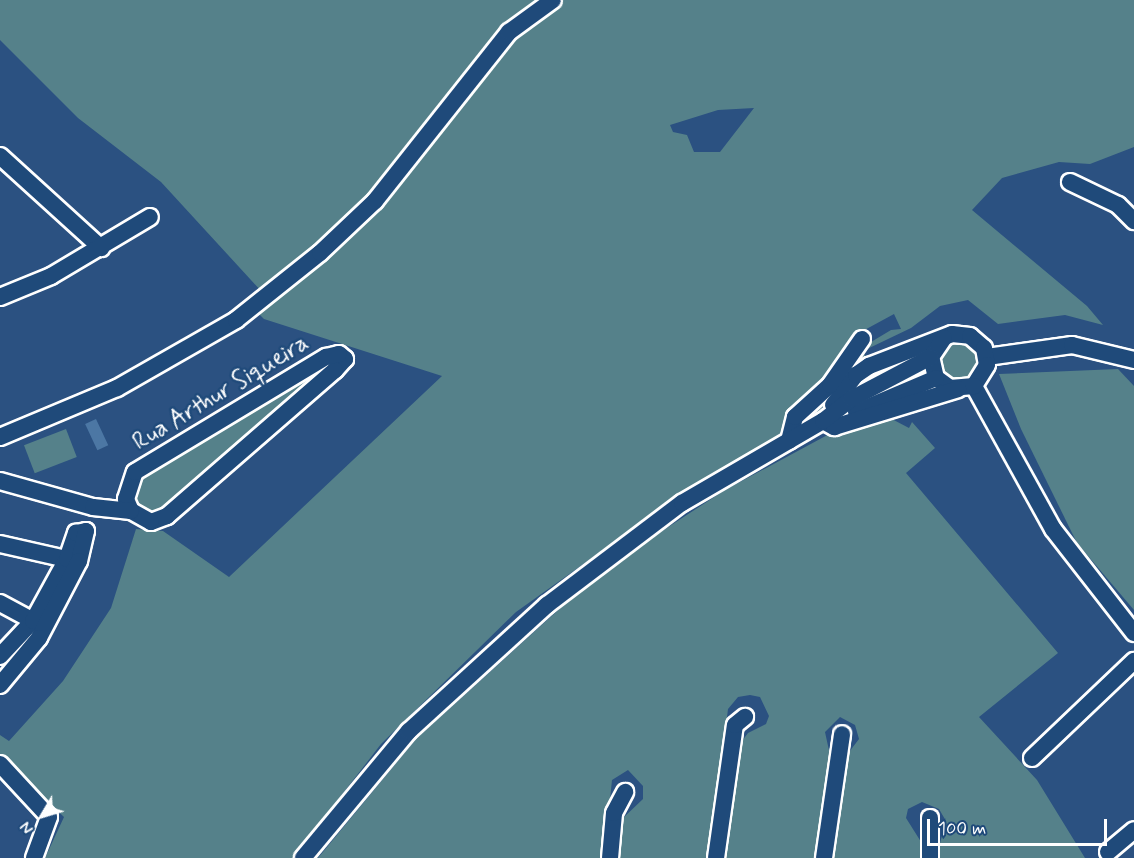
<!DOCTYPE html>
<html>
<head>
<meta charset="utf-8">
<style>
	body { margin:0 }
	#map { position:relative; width:1134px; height:858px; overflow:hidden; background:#2b5181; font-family:Mynerve,sans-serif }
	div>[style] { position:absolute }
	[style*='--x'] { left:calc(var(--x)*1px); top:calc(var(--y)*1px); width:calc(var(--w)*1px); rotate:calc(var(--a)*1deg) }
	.green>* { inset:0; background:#55818a; transform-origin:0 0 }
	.round { border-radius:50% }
	.water>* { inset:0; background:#4c77a4; transform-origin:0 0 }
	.roads { filter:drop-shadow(2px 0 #fff) drop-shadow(-2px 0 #fff) drop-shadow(0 2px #fff) drop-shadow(0 -2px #fff) }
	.minor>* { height:16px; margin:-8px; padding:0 8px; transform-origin:8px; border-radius:8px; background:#1f4a7a }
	span { translate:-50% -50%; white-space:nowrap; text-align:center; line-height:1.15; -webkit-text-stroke:5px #1f4a7a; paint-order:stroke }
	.street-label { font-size:24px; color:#fff }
	.north { position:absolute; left:12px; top:786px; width:60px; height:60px; -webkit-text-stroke:4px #1f4a7a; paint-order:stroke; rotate:232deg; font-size:16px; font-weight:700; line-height:24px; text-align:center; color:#fff }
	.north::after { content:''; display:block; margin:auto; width:21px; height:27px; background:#fff; clip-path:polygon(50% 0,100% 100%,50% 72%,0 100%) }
	.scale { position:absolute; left:927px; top:819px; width:180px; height:27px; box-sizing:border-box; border:3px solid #fff; border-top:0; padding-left:8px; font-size:18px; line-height:21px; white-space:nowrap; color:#fff; -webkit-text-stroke:4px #1f4a7a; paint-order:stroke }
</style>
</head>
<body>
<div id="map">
	<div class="green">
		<i style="clip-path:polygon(evenodd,0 0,1134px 0,1134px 147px,1090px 164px,1059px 162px,1002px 178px,972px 210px,1087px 306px,1103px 325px,1065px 315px,998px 324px,968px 300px,940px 306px,911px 328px,863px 351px,866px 358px,872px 355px,874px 359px,816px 414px,697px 483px,516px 612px,381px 744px,293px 858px,45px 858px,64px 817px,0 755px,0 735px,9px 741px,63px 681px,111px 608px,136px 529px,163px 531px,229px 577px,442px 376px,264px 319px,248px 303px,262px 292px,161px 182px,78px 118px,0 40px,0 0,754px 108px,720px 152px,694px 152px,687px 135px,673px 132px,670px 125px,718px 110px,754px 108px,0 0,894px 314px,901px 329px,891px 330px,866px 345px,859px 333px,894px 314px)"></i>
		<i class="round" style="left:939px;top:344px;width:38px;height:38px"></i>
		<i style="clip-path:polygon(325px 366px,163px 509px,146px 513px,139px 507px,135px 491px,143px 473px)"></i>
		<i style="clip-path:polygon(1118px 369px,1134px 386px,1134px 610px,1077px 543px,1021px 429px,999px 374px)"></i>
		<i style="clip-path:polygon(888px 417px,909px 428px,912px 422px,935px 448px,906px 473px,1058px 653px,979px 717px,1037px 780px,1085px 858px,936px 858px,946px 821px,939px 809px,922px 802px,908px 809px,906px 818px,923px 845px,925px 858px,829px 858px,843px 760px,859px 739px,855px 725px,840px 717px,825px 732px,830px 755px,818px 858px,722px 858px,739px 745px,748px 733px,766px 724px,769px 716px,760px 697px,750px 695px,738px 697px,728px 709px,710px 858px,615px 858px,622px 819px,643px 799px,643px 786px,628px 770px,612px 780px,604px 858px,318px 858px,416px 739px,566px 603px,653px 537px,725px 490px,833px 432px)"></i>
		<i style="left:66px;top:429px;width:30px;height:45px;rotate:69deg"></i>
	</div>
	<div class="water">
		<i style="left:96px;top:419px;width:29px;height:12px;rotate:65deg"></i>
	</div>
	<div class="roads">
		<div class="minor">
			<i style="--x:0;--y:156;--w:137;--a:42.3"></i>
			<i style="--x:1070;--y:182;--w:53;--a:25.6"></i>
			<i style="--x:1118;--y:205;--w:23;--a:45"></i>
			<i style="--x:0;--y:297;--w:55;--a:-22.4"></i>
			<i style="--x:51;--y:276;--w:115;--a:-30.8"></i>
			<i style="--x:339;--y:354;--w:8;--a:40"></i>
			<i style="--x:345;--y:359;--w:15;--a:132"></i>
			<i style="--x:335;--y:370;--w:223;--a:139"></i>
			<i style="--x:167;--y:516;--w:17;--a:159"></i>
			<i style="--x:151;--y:522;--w:23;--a:-151"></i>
			<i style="--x:131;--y:511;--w:13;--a:-113"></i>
			<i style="--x:126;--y:499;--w:28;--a:-72"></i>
			<i style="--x:135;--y:472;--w:223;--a:-31.1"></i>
			<i style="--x:326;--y:357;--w:13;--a:-13"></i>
			<i style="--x:987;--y:357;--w:86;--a:-8"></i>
			<i style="--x:1072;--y:345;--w:64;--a:13.6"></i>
			<i style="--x:974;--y:386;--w:163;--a:61.1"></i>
			<i style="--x:1053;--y:529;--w:132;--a:52.1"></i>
			<i style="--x:833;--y:405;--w:38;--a:-53"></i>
			<i style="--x:856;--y:375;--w:16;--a:-35"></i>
			<i style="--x:869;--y:366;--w:89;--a:-21.1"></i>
			<i style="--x:952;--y:334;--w:18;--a:6"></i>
			<i style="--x:970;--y:336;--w:18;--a:41"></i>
			<i style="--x:984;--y:348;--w:17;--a:80"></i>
			<i style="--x:987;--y:365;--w:25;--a:122"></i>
			<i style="--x:974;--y:386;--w:24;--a:175"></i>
			<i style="--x:950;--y:388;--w:17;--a:-144"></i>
			<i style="--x:936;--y:378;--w:22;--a:-103"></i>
			<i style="--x:931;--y:357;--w:23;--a:-56"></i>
			<i style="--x:856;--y:412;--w:87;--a:-23"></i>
			<i style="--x:823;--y:421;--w:13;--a:29"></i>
			<i style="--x:834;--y:427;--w:130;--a:-17"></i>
			<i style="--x:0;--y:437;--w:127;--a:-22.7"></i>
			<i style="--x:117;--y:388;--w:137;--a:-29.7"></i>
			<i style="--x:236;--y:320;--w:107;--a:-38.6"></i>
			<i style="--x:320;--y:253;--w:76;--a:-43.4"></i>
			<i style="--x:375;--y:201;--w:216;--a:-51.6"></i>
			<i style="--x:509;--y:32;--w:54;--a:-36"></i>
			<i style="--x:789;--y:441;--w:25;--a:-76"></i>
			<i style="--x:795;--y:417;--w:47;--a:-42.4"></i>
			<i style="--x:830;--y:385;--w:56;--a:-55.2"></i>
			<i style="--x:0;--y:481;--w:97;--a:15.6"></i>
			<i style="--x:93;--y:507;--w:38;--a:6"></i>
			<i style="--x:0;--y:544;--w:77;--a:12.8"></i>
			<i style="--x:0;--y:603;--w:47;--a:28.2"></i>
			<i style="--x:0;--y:656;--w:48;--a:-46.7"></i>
			<i style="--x:33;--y:621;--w:71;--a:-61.3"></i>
			<i style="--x:67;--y:559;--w:28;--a:-71"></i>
			<i style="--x:76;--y:533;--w:10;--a:-11"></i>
			<i style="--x:86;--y:531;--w:31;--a:103"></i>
			<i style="--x:79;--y:561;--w:87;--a:117.5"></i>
			<i style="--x:39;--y:638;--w:61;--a:129.7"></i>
			<i style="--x:1032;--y:758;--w:141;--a:-43.6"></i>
			<i style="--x:0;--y:764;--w:72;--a:47.2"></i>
			<i style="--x:49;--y:817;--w:44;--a:110.1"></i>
			<i style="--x:930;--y:818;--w:40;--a:90"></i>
			<i style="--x:1108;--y:852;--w:34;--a:-40"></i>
			<i style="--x:303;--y:858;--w:165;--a:-50.2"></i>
			<i style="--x:409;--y:731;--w:187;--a:-42.4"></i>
			<i style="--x:547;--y:605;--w:169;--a:-37.1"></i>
			<i style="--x:682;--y:503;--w:163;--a:-30.2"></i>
			<i style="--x:823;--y:421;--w:36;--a:-38"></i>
			<i style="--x:851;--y:399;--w:90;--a:-27.7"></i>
			<i style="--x:610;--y:858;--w:45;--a:-84.9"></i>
			<i style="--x:614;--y:813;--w:24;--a:-62"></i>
			<i style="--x:716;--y:858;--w:134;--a:-81.9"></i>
			<i style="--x:735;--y:725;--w:13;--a:-39"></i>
			<i style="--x:824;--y:858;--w:125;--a:-81.7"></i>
		</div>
	</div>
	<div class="street-label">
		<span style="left:221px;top:393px;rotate:-31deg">Rua Arthur Siqueira</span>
	</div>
	<div class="north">N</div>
	<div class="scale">100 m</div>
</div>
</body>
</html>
